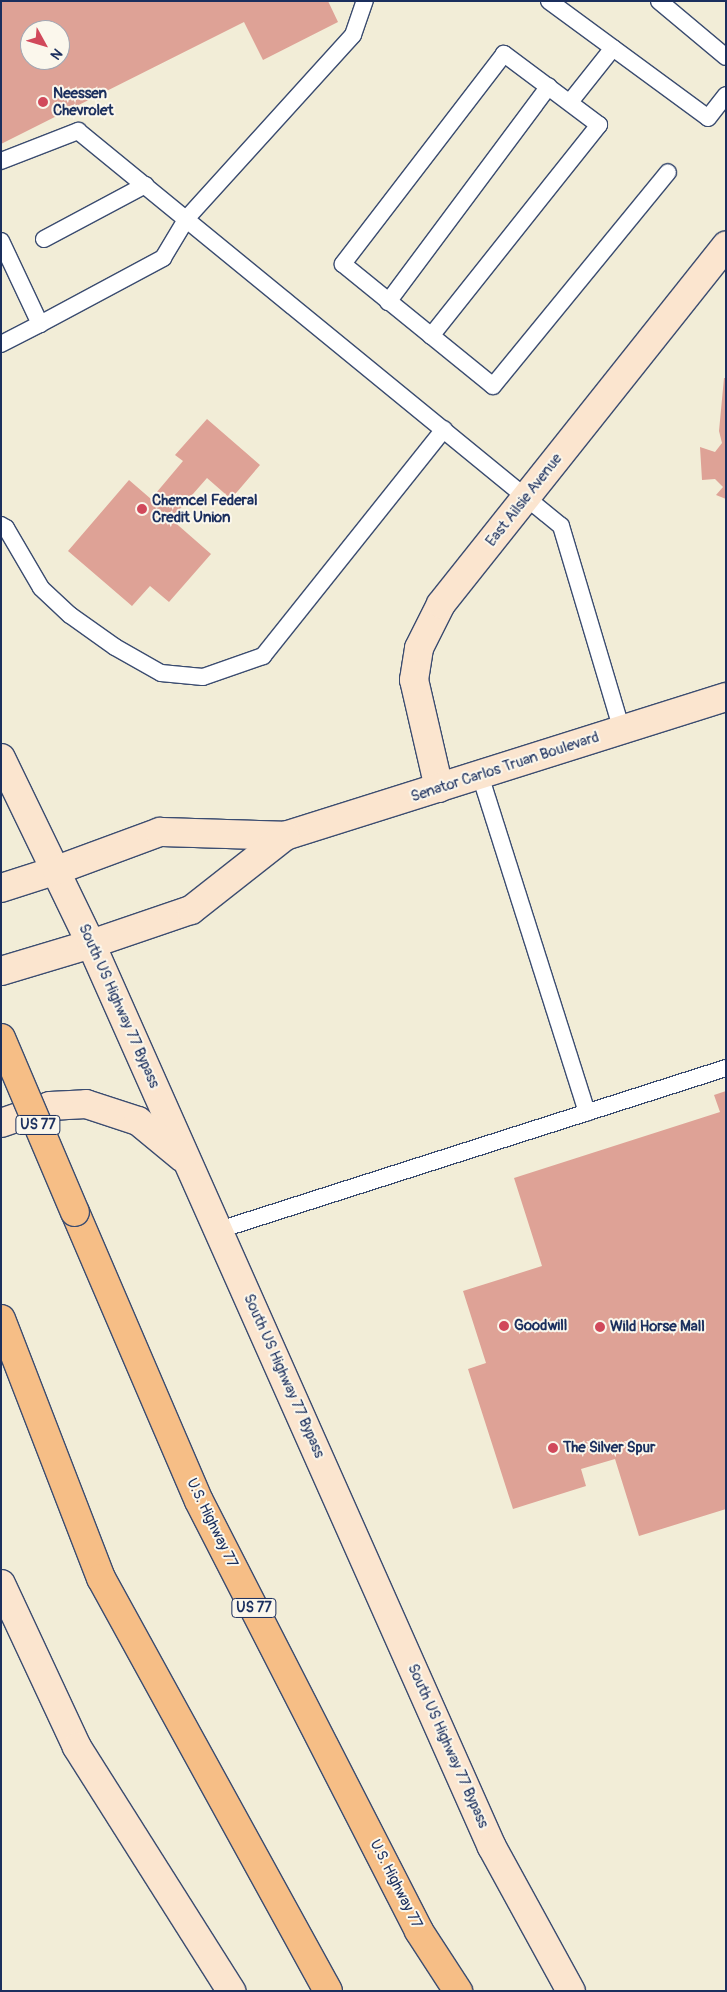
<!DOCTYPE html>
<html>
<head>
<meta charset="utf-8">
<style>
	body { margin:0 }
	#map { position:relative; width:727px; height:1992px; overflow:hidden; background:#f2edd7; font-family:Pangolin,sans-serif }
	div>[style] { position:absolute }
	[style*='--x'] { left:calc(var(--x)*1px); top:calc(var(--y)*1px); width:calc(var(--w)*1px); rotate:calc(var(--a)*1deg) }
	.building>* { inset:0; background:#dea296 }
	.roads { filter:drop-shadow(1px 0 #3b4c70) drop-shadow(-1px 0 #3b4c70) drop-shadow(0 1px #3b4c70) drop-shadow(0 -1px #3b4c70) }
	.lane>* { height:16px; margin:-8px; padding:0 8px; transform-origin:8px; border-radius:8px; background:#fff }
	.secondary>* { height:28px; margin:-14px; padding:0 14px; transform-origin:14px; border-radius:14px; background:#fbe5cf }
	.highway>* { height:28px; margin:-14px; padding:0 14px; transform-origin:14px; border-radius:14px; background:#f6be86 }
	.bridges { filter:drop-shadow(1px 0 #3b4c70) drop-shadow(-1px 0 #3b4c70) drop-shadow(0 1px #3b4c70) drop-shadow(0 -1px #3b4c70) }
	.highway-bridge>* { height:28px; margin:-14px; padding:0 14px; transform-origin:14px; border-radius:14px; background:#f6be86 }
	.dots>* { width:14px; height:14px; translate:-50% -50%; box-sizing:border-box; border:2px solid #fbf7ec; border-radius:50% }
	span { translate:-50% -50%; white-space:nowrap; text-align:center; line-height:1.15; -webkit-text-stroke:4px #fbf7ec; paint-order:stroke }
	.shield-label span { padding:1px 4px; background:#fbf7ec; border:1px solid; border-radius:4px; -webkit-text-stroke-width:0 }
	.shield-label { font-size:14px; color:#1b2f5e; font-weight:700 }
	.poi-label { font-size:15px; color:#1b2f5e; font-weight:700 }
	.left { translate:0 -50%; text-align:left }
	.street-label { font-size:15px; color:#1b2f5e }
	.frame { position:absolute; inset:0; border:2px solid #1b2f5e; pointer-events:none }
	.north { position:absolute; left:20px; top:20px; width:50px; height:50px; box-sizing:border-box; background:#fbf7ec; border:1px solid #a1a7b3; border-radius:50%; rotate:129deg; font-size:14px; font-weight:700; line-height:20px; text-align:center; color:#1b2f5e }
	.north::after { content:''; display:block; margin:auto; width:18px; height:22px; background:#d1495b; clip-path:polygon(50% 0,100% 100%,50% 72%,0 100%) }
</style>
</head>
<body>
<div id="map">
	<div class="building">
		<i style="clip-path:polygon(evenodd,1px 1px,328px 1px,338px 22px,263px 60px,244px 22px,1px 144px,1px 1px,30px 30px,60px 30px,60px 60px,30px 60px,30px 30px)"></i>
		<i style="clip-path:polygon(724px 378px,726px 378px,726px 499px,716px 495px,723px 487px,715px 479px,702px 480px,700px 447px,715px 452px,722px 443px,719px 431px)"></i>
		<i style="clip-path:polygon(207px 419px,260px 465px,231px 499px,207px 478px,171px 519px,211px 554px,169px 602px,150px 586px,132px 606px,68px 551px,129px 480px,151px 499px,183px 461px,175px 455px)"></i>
		<i style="clip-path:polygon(726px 1091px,726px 1509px,639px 1536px,615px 1459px,581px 1469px,586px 1486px,513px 1509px,468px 1369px,486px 1363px,463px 1291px,542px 1266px,514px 1178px,720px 1112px,714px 1095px)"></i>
	</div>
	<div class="roads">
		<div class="lane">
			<i style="--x:549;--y:1;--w:197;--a:36.3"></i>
			<i style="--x:708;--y:118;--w:29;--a:-52"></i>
			<i style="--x:659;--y:1;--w:87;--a:39.9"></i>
			<i style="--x:570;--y:102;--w:69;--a:-51.5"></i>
			<i style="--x:1;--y:161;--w:83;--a:-21.3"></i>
			<i style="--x:78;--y:131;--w:624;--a:39.28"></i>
			<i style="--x:561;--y:526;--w:213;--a:73.4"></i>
			<i style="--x:44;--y:239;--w:115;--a:-28.1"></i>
			<i style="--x:1;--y:241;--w:92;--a:64.8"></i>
			<i style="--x:40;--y:324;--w:140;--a:-28.2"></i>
			<i style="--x:163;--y:258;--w:47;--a:-59"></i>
			<i style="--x:187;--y:218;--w:247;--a:-47.8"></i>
			<i style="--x:353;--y:35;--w:36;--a:-71"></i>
			<i style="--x:388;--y:302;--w:269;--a:-53.3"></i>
			<i style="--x:431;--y:336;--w:270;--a:-51.5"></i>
			<i style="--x:599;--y:125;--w:119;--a:-143.2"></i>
			<i style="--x:504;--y:54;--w:265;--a:127.5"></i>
			<i style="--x:343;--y:264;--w:193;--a:39.1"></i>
			<i style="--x:493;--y:386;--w:276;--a:-50.7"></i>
			<i style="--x:1;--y:344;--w:44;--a:-27.1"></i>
			<i style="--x:1;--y:525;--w:6;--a:31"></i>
			<i style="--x:6;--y:528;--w:69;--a:59.7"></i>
			<i style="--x:41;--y:588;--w:40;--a:43"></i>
			<i style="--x:70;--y:615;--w:55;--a:35.4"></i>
			<i style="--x:115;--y:647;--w:53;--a:29.5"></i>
			<i style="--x:161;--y:673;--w:42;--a:5.4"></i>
			<i style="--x:203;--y:677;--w:64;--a:-19.3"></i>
			<i style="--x:263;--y:656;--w:290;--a:-51.4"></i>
			<i style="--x:480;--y:775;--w:354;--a:72.4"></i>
			<i style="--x:219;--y:1230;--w:532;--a:-17.72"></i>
		</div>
		<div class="secondary">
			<i style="--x:1;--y:758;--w:207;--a:64.2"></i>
			<i style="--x:91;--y:944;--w:988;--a:66.06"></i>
			<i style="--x:492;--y:1847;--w:164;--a:61.3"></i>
			<i style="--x:439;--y:788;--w:111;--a:-103"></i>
			<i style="--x:414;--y:680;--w:32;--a:-81"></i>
			<i style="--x:419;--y:648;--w:49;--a:-63.4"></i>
			<i style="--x:441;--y:604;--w:458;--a:-51.5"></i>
			<i style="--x:1;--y:888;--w:59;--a:-17.8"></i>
			<i style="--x:57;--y:870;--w:110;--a:-20.3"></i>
			<i style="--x:160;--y:832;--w:125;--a:1.8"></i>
			<i style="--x:285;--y:836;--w:462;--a:-17.5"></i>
			<i style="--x:1;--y:971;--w:94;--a:-16.7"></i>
			<i style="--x:91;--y:944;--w:106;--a:-18.8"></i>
			<i style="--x:191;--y:910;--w:120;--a:-38.2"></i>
			<i style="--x:1;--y:1123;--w:52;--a:-19.1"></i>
			<i style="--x:50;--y:1106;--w:36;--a:-3"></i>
			<i style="--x:86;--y:1104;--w:55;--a:18.1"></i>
			<i style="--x:138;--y:1121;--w:58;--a:39.4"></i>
			<i style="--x:1;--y:1584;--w:180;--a:65"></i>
			<i style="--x:77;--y:1747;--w:289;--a:57.7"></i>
		</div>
		<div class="highway">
			<i style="--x:75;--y:1212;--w:314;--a:66.8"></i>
			<i style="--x:199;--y:1501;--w:483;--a:62.9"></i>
			<i style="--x:419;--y:1931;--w:72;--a:57"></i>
			<i style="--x:1;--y:1319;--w:278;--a:68.9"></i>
			<i style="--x:101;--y:1578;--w:471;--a:61.2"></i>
		</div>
	</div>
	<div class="bridges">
		<div class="highway-bridge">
			<i style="--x:1;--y:1038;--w:189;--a:67"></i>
		</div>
	</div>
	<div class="dots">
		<i style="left:43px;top:102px;background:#d1495b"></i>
		<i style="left:142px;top:509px;background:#d1495b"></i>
		<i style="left:504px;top:1326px;background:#d1495b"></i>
		<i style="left:600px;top:1327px;background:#d1495b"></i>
		<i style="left:553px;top:1448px;background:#d1495b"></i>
	</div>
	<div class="shield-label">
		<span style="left:38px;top:1125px">US 77</span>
		<span style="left:254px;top:1608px">US 77</span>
	</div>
	<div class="poi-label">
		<span class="left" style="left:53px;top:102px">Neessen<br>Chevrolet</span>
		<span class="left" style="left:152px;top:509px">Chemcel Federal<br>Credit Union</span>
		<span class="left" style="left:514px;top:1326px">Goodwill</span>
		<span class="left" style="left:610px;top:1327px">Wild Horse Mall</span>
		<span class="left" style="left:563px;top:1448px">The Silver Spur</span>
	</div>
	<div class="street-label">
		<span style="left:524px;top:500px;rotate:-52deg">East Ailsie Avenue</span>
		<span style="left:505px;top:767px;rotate:-18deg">Senator Carlos Truan Boulevard</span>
		<span style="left:119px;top:1006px;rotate:66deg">South US Highway 77 Bypass</span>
		<span style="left:284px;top:1376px;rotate:66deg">South US Highway 77 Bypass</span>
		<span style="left:212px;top:1523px;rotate:64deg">U.S. Highway 77</span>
		<span style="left:448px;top:1746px;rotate:66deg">South US Highway 77 Bypass</span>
		<span style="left:396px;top:1884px;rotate:63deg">U.S. Highway 77</span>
	</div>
	<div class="frame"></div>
	<div class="north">N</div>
</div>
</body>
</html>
